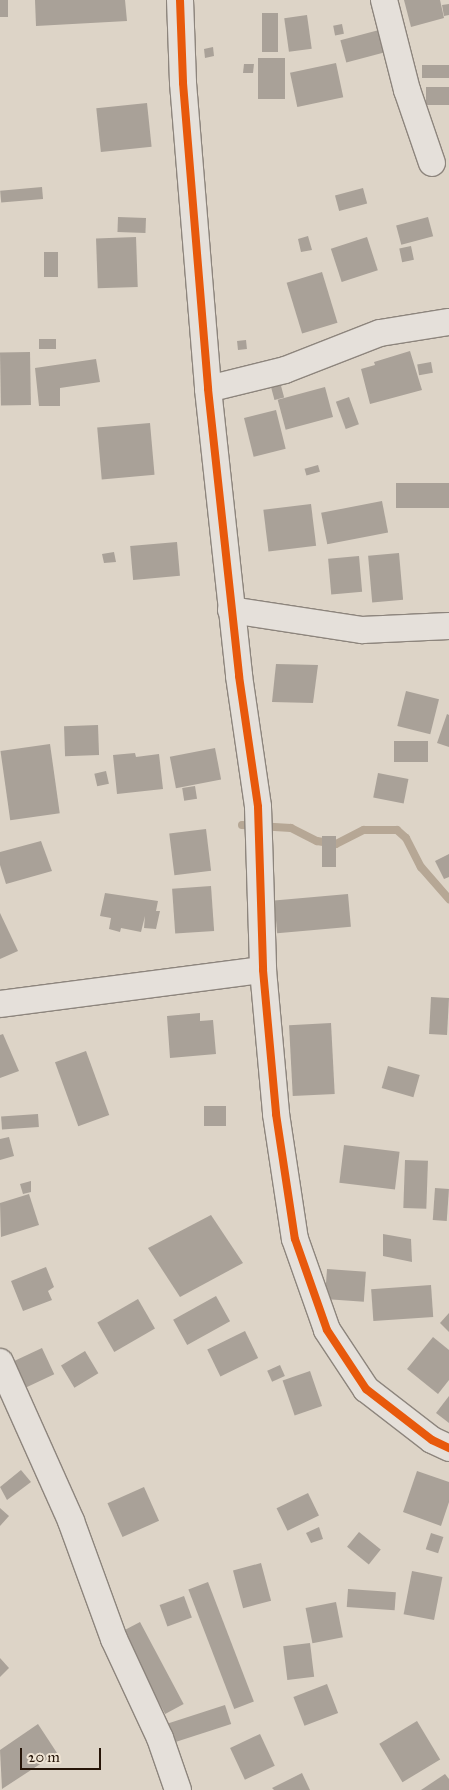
<!DOCTYPE html>
<html>
<head>
<meta charset="utf-8">
<style>
	body { margin:0 }
	#map { position:relative; width:449px; height:1790px; overflow:hidden; background:#ddd4c7; font-family:"IM FELL Great Primer",serif }
	div>[style] { position:absolute }
	[style*='--x'] { left:calc(var(--x)*1px); top:calc(var(--y)*1px); width:calc(var(--w)*1px); rotate:calc(var(--a)*1deg) }
	.stream>* { height:8px; margin:-4px; padding:0 4px; transform-origin:4px; border-radius:4px; background:#b6a795 }
	.building>* { inset:0; background:#a9a198; transform-origin:0 0 }
	.roads { filter:drop-shadow(1px 0 #8d857d) drop-shadow(-1px 0 #8d857d) drop-shadow(0 1px #8d857d) drop-shadow(0 -1px #8d857d) }
	.minor>* { height:26px; margin:-13px; padding:0 13px; transform-origin:13px; border-radius:13px; background:#e5e0da }
	.cycleway>* { height:8px; margin:-4px; padding:0 4px; transform-origin:4px; border-radius:4px; background:#e8590c }
	span { translate:-50% -50%; white-space:nowrap; text-align:center; line-height:1.15; -webkit-text-stroke:4.5px #efe4d4; paint-order:stroke }
	.scale { position:absolute; left:20px; top:1748px; width:81px; height:22px; box-sizing:border-box; border:2px solid #261508; border-top:0; padding-left:6px; font-size:15px; line-height:18px; white-space:nowrap; color:#261508; -webkit-text-stroke:4px #efe4d4; paint-order:stroke }
</style>
</head>
<body>
<div id="map">
	<div class="stream">
		<i style="--x:242;--y:825;--w:49;--a:3.5"></i>
		<i style="--x:291;--y:828;--w:29;--a:27"></i>
		<i style="--x:317;--y:841;--w:19;--a:9"></i>
		<i style="--x:336;--y:844;--w:31;--a:-27"></i>
		<i style="--x:364;--y:830;--w:33;--a:0"></i>
		<i style="--x:397;--y:830;--w:12;--a:42"></i>
		<i style="--x:406;--y:838;--w:33;--a:63"></i>
		<i style="--x:421;--y:867;--w:43;--a:48.8"></i>
	</div>
	<div class="building">
		<i style="left:0;top:0;width:8px;height:17px"></i>
		<i style="clip-path:polygon(35px 0,125px 0,127px 21px,36px 26px)"></i>
		<i style="clip-path:polygon(404px 0,440px 0,444px 18px,411px 27px)"></i>
		<i style="clip-path:polygon(449px 4px,449px 15px,444px 16px,442px 5px)"></i>
		<i style="left:262px;top:13px;width:16px;height:39px"></i>
		<i style="left:307px;top:15px;width:34px;height:23px;rotate:82deg"></i>
		<i style="left:342px;top:24px;width:10px;height:9px;rotate:79deg"></i>
		<i style="left:379px;top:30px;width:23px;height:40px;rotate:75deg"></i>
		<i style="clip-path:polygon(213px 47px,214px 56px,205px 58px,204px 49px)"></i>
		<i style="left:285px;top:58px;width:41px;height:27px;rotate:90deg"></i>
		<i style="left:336px;top:63px;width:35px;height:47px;rotate:78deg"></i>
		<i style="clip-path:polygon(244px 64px,254px 64px,253px 73px,243px 73px)"></i>
		<i style="left:449px;top:65px;width:13px;height:27px;rotate:90deg"></i>
		<i style="left:449px;top:87px;width:18px;height:23px;rotate:90deg"></i>
		<i style="left:147px;top:103px;width:44px;height:51px;rotate:84deg"></i>
		<i style="left:42px;top:187px;width:12px;height:42px;rotate:85deg"></i>
		<i style="left:363px;top:188px;width:16px;height:29px;rotate:75deg"></i>
		<i style="left:118px;top:217px;width:28px;height:15px;rotate:2deg"></i>
		<i style="left:428px;top:217px;width:20px;height:33px;rotate:75deg"></i>
		<i style="clip-path:polygon(308px 236px,312px 250px,301px 252px,298px 239px)"></i>
		<i style="left:136px;top:237px;width:50px;height:40px;rotate:88deg"></i>
		<i style="left:367px;top:237px;width:35px;height:38px;rotate:72deg"></i>
		<i style="left:411px;top:246px;width:14px;height:12px;rotate:78deg"></i>
		<i style="left:44px;top:252px;width:14px;height:25px"></i>
		<i style="left:322px;top:272px;width:53px;height:37px;rotate:73deg"></i>
		<i style="left:39px;top:339px;width:17px;height:10px"></i>
		<i style="left:246px;top:340px;width:9px;height:9px;rotate:84deg"></i>
		<i style="clip-path:polygon(410px 351px,422px 390px,370px 404px,361px 369px,375px 365px,374px 362px)"></i>
		<i style="left:30px;top:352px;width:53px;height:30px;rotate:89deg"></i>
		<i style="clip-path:polygon(96px 359px,100px 382px,60px 388px,60px 406px,39px 406px,35px 368px)"></i>
		<i style="left:431px;top:362px;width:11px;height:14px;rotate:80deg"></i>
		<i style="left:280px;top:382px;width:16px;height:10px;rotate:75deg"></i>
		<i style="left:325px;top:387px;width:31px;height:49px;rotate:75deg"></i>
		<i style="left:349px;top:397px;width:29px;height:14px;rotate:70deg"></i>
		<i style="left:276px;top:410px;width:40px;height:33px;rotate:76deg"></i>
		<i style="left:150px;top:423px;width:52px;height:53px;rotate:85deg"></i>
		<i style="left:318px;top:465px;width:7px;height:14px;rotate:74deg"></i>
		<i style="left:449px;top:483px;width:25px;height:53px;rotate:90deg"></i>
		<i style="left:382px;top:501px;width:32px;height:62px;rotate:79deg"></i>
		<i style="left:311px;top:504px;width:42px;height:48px;rotate:83deg"></i>
		<i style="left:177px;top:542px;width:34px;height:47px;rotate:85deg"></i>
		<i style="clip-path:polygon(114px 552px,116px 562px,104px 563px,102px 554px)"></i>
		<i style="left:399px;top:553px;width:47px;height:31px;rotate:85deg"></i>
		<i style="left:359px;top:556px;width:36px;height:31px;rotate:85deg"></i>
		<i style="clip-path:polygon(276px 664px,318px 665px,313px 703px,272px 702px)"></i>
		<i style="left:406px;top:691px;width:34px;height:36px;rotate:14deg"></i>
		<i style="clip-path:polygon(447px 714px,449px 715px,449px 747px,437px 743px)"></i>
		<i style="left:98px;top:725px;width:30px;height:34px;rotate:88deg"></i>
		<i style="left:394px;top:741px;width:34px;height:21px"></i>
		<i style="left:50px;top:744px;width:70px;height:50px;rotate:82deg"></i>
		<i style="left:215px;top:748px;width:32px;height:46px;rotate:79deg"></i>
		<i style="clip-path:polygon(135px 753px,136px 757px,159px 754px,163px 789px,117px 794px,113px 755px)"></i>
		<i style="left:106px;top:771px;width:13px;height:12px;rotate:77deg"></i>
		<i style="left:378px;top:773px;width:31px;height:25px;rotate:11deg"></i>
		<i style="left:195px;top:786px;width:13px;height:13px;rotate:81deg"></i>
		<i style="left:206px;top:829px;width:42px;height:37px;rotate:83deg"></i>
		<i style="left:322px;top:836px;width:14px;height:31px"></i>
		<i style="clip-path:polygon(41px 841px,52px 871px,6px 884px,0 865px,0 852px)"></i>
		<i style="clip-path:polygon(449px 854px,449px 877px,444px 879px,435px 861px)"></i>
		<i style="left:211px;top:886px;width:45px;height:39px;rotate:86deg"></i>
		<i style="clip-path:polygon(105px 893px,158px 901px,156px 911px,160px 911px,156px 929px,144px 928px,145px 916px,141px 932px,121px 928px,120px 932px,109px 929px,111px 918px,100px 916px)"></i>
		<i style="left:348px;top:894px;width:33px;height:74px;rotate:85deg"></i>
		<i style="clip-path:polygon(0 913px,18px 951px,0 959px)"></i>
		<i style="left:431px;top:997px;width:18px;height:37px;rotate:3deg"></i>
		<i style="clip-path:polygon(200px 1013px,200px 1021px,213px 1020px,216px 1054px,170px 1058px,167px 1016px)"></i>
		<i style="left:331px;top:1023px;width:71px;height:42px;rotate:87deg"></i>
		<i style="clip-path:polygon(3px 1034px,19px 1071px,0 1078px,0 1035px)"></i>
		<i style="left:86px;top:1051px;width:68px;height:33px;rotate:70deg"></i>
		<i style="left:388px;top:1066px;width:33px;height:23px;rotate:16deg"></i>
		<i style="left:204px;top:1106px;width:22px;height:20px"></i>
		<i style="left:38px;top:1114px;width:13px;height:37px;rotate:86deg"></i>
		<i style="clip-path:polygon(9px 1137px,14px 1156px,0 1160px,0 1139px)"></i>
		<i style="left:344px;top:1145px;width:56px;height:38px;rotate:7deg"></i>
		<i style="left:405px;top:1160px;width:23px;height:48px;rotate:2deg"></i>
		<i style="clip-path:polygon(31px 1181px,31px 1192px,23px 1194px,20px 1184px)"></i>
		<i style="left:435px;top:1188px;width:14px;height:32px;rotate:4deg"></i>
		<i style="clip-path:polygon(29px 1194px,39px 1225px,1px 1237px,0 1203px)"></i>
		<i style="clip-path:polygon(211px 1215px,243px 1263px,180px 1297px,148px 1248px)"></i>
		<i style="clip-path:polygon(383px 1234px,411px 1239px,412px 1262px,383px 1256px)"></i>
		<i style="clip-path:polygon(46px 1267px,54px 1287px,48px 1291px,52px 1300px,23px 1311px,11px 1281px)"></i>
		<i style="left:327px;top:1269px;width:39px;height:30px;rotate:4deg"></i>
		<i style="left:431px;top:1285px;width:32px;height:60px;rotate:86deg"></i>
		<i style="left:216px;top:1296px;width:29px;height:49px;rotate:61deg"></i>
		<i style="left:138px;top:1299px;width:34px;height:47px;rotate:60deg"></i>
		<i style="clip-path:polygon(449px 1313px,449px 1332px,440px 1323px)"></i>
		<i style="left:245px;top:1331px;width:30px;height:42px;rotate:64deg"></i>
		<i style="clip-path:polygon(433px 1337px,449px 1350px,449px 1380px,438px 1394px,407px 1369px)"></i>
		<i style="left:42px;top:1348px;width:29px;height:33px;rotate:65deg"></i>
		<i style="left:85px;top:1351px;width:26px;height:28px;rotate:59deg"></i>
		<i style="left:280px;top:1365px;width:12px;height:14px;rotate:66deg"></i>
		<i style="left:310px;top:1371px;width:37px;height:29px;rotate:71deg"></i>
		<i style="clip-path:polygon(449px 1396px,449px 1423px,436px 1413px)"></i>
		<i style="clip-path:polygon(21px 1470px,31px 1482px,7px 1500px,0 1487px)"></i>
		<i style="clip-path:polygon(417px 1471px,449px 1482px,449px 1502px,441px 1526px,403px 1512px)"></i>
		<i style="left:144px;top:1487px;width:37px;height:40px;rotate:66deg"></i>
		<i style="left:308px;top:1493px;width:25px;height:35px;rotate:64deg"></i>
		<i style="clip-path:polygon(0 1508px,9px 1516px,0 1526px)"></i>
		<i style="clip-path:polygon(319px 1527px,323px 1539px,311px 1543px,306px 1533px)"></i>
		<i style="left:359px;top:1532px;width:28px;height:19px;rotate:39deg"></i>
		<i style="left:431px;top:1533px;width:13px;height:17px;rotate:18deg"></i>
		<i style="left:261px;top:1563px;width:39px;height:29px;rotate:75deg"></i>
		<i style="left:412px;top:1571px;width:31px;height:44px;rotate:11deg"></i>
		<i style="left:208px;top:1582px;width:128px;height:21px;rotate:69deg"></i>
		<i style="left:348px;top:1589px;width:48px;height:18px;rotate:4deg"></i>
		<i style="left:184px;top:1596px;width:23px;height:26px;rotate:70deg"></i>
		<i style="left:336px;top:1602px;width:36px;height:31px;rotate:79deg"></i>
		<i style="left:140px;top:1622px;width:93px;height:21px;rotate:62deg"></i>
		<i style="left:310px;top:1643px;width:34px;height:27px;rotate:83deg"></i>
		<i style="clip-path:polygon(0 1658px,9px 1668px,0 1677px)"></i>
		<i style="left:327px;top:1684px;width:31px;height:36px;rotate:69deg"></i>
		<i style="left:225px;top:1705px;width:20px;height:65px;rotate:72deg"></i>
		<i style="left:417px;top:1721px;width:45px;height:44px;rotate:59deg"></i>
		<i style="clip-path:polygon(38px 1724px,57px 1753px,2px 1789px,0 1750px)"></i>
		<i style="left:260px;top:1734px;width:35px;height:33px;rotate:65deg"></i>
		<i style="clip-path:polygon(302px 1773px,310px 1790px,274px 1790px,272px 1788px)"></i>
		<i style="clip-path:polygon(445px 1774px,449px 1779px,449px 1790px,421px 1790px)"></i>
	</div>
	<div class="roads">
		<div class="minor">
			<i style="--x:180;--y:0;--w:83;--a:87.9"></i>
			<i style="--x:183;--y:83;--w:307;--a:85.3"></i>
			<i style="--x:208;--y:389;--w:289;--a:83.8"></i>
			<i style="--x:239;--y:676;--w:132;--a:81.7"></i>
			<i style="--x:258;--y:807;--w:163;--a:88.2"></i>
			<i style="--x:263;--y:970;--w:145;--a:84.8"></i>
			<i style="--x:276;--y:1114;--w:126;--a:81.4"></i>
			<i style="--x:295;--y:1239;--w:96;--a:70.6"></i>
			<i style="--x:327;--y:1330;--w:71;--a:56.5"></i>
			<i style="--x:366;--y:1389;--w:83;--a:37.7"></i>
			<i style="--x:432;--y:1440;--w:19;--a:25"></i>
			<i style="--x:384;--y:0;--w:93;--a:75.7"></i>
			<i style="--x:407;--y:90;--w:77;--a:71.1"></i>
			<i style="--x:208;--y:389;--w:79;--a:-13.9"></i>
			<i style="--x:285;--y:370;--w:102;--a:-21.3"></i>
			<i style="--x:380;--y:333;--w:70;--a:-9.1"></i>
			<i style="--x:231;--y:610;--w:133;--a:8.7"></i>
			<i style="--x:362;--y:630;--w:87;--a:-2.6"></i>
			<i style="--x:0;--y:1004;--w:265;--a:-7.4"></i>
			<i style="--x:0;--y:1362;--w:174;--a:65.9"></i>
			<i style="--x:71;--y:1521;--w:126;--a:70"></i>
			<i style="--x:114;--y:1639;--w:109;--a:65.1"></i>
			<i style="--x:160;--y:1738;--w:55;--a:70.9"></i>
		</div>
	</div>
	<div class="cycleway">
		<i style="--x:180;--y:0;--w:83;--a:87.9"></i>
		<i style="--x:183;--y:83;--w:307;--a:85.3"></i>
		<i style="--x:208;--y:389;--w:289;--a:83.8"></i>
		<i style="--x:239;--y:676;--w:132;--a:81.7"></i>
		<i style="--x:258;--y:807;--w:163;--a:88.2"></i>
		<i style="--x:263;--y:970;--w:145;--a:84.8"></i>
		<i style="--x:276;--y:1114;--w:126;--a:81.4"></i>
		<i style="--x:295;--y:1239;--w:96;--a:70.6"></i>
		<i style="--x:327;--y:1330;--w:71;--a:56.5"></i>
		<i style="--x:366;--y:1389;--w:83;--a:37.7"></i>
		<i style="--x:432;--y:1440;--w:19;--a:25"></i>
	</div>
	<div class="scale">20 m</div>
</div>
</body>
</html>
